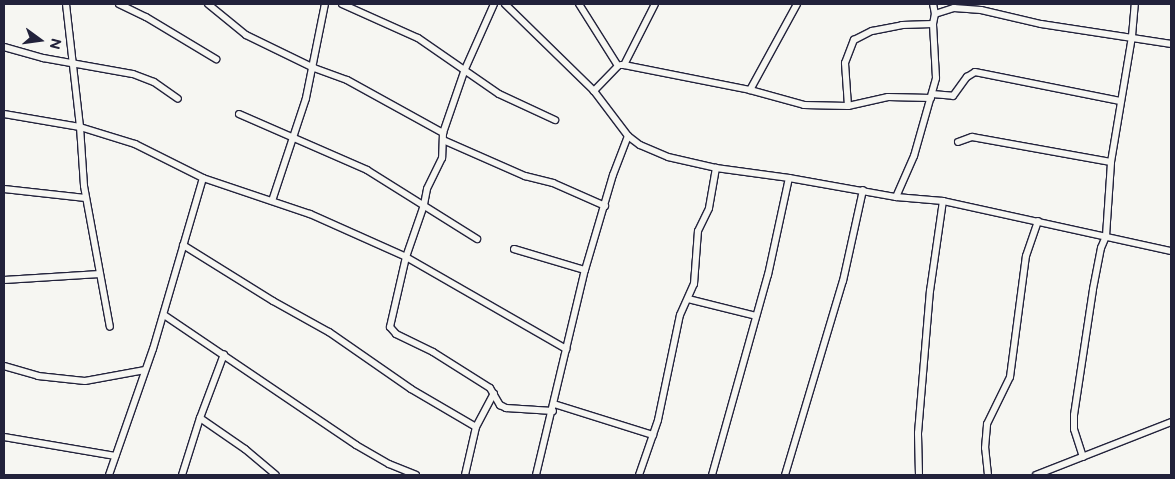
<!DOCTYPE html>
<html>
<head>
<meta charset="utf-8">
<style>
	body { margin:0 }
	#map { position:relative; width:1175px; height:479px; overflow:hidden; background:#f6f6f2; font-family:"Balsamiq Sans",sans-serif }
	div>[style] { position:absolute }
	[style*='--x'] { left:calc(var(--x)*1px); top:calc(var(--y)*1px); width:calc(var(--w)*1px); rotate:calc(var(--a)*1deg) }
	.roads { filter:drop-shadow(1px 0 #22223b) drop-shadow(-1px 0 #22223b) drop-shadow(0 1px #22223b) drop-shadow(0 -1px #22223b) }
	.street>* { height:6px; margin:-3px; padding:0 3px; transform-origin:3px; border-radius:3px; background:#f6f6f2 }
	span { translate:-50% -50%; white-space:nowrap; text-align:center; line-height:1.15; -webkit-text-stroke:5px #f6f6f2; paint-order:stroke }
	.frame { position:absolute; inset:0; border:5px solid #22223b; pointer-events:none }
	.north { position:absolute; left:15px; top:15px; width:50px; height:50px; -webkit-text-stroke:4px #f6f6f2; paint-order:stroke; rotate:104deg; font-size:14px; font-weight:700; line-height:20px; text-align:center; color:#22223b }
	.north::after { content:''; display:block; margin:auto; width:18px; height:22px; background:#22223b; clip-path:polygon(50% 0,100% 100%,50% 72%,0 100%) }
</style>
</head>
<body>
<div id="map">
	<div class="roads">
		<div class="street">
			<i style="--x:66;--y:4;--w:124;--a:83.5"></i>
			<i style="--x:80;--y:127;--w:59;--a:86.1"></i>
			<i style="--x:84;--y:186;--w:143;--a:79.6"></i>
			<i style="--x:119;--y:4;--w:30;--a:26"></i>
			<i style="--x:146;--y:17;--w:82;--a:31"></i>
			<i style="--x:208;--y:4;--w:49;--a:39.2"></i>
			<i style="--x:246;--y:35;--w:76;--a:25.9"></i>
			<i style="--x:314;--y:68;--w:35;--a:20"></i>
			<i style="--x:347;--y:80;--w:110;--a:28.9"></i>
			<i style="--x:342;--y:4;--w:83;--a:24.1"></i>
			<i style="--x:418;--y:38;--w:98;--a:34.7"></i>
			<i style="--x:499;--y:94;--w:62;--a:24.9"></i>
			<i style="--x:494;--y:4;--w:71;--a:114"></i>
			<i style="--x:465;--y:69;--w:68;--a:109"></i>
			<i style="--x:443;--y:133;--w:25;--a:92"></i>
			<i style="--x:442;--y:158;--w:34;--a:116"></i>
			<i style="--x:427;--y:189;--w:16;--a:101"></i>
			<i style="--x:424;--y:205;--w:55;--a:109.1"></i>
			<i style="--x:406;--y:257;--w:72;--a:102.9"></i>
			<i style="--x:390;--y:327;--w:9;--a:49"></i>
			<i style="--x:396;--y:334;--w:41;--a:25.9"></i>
			<i style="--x:433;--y:352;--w:67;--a:32.3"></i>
			<i style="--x:490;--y:388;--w:20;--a:60"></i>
			<i style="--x:500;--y:405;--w:7;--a:27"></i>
			<i style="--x:506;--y:408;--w:47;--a:3.7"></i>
			<i style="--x:505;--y:4;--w:124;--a:44.3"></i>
			<i style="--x:594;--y:91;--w:56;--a:52.9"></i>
			<i style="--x:628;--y:136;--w:15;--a:37"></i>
			<i style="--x:640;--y:145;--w:30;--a:23"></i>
			<i style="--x:668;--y:157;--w:49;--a:12.9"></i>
			<i style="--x:716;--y:168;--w:74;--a:7.8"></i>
			<i style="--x:789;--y:178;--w:109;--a:10.1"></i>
			<i style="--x:896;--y:197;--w:47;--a:4.9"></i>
			<i style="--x:943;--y:201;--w:233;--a:12.4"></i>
			<i style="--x:579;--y:4;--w:73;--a:57.8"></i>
			<i style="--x:618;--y:66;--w:35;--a:134"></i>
			<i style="--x:935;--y:14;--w:20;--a:-18"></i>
			<i style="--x:954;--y:8;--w:27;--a:4"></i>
			<i style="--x:981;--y:10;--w:62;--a:13.1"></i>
			<i style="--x:1041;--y:24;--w:132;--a:8.7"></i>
			<i style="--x:4;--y:47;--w:41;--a:15.8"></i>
			<i style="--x:43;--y:58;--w:91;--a:10.1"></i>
			<i style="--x:133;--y:74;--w:22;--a:21"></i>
			<i style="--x:154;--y:82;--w:29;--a:35"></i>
			<i style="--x:621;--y:65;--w:3;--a:0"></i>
			<i style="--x:624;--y:65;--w:68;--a:-63.1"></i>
			<i style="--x:624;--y:65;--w:128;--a:11.2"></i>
			<i style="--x:750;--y:90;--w:56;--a:15.5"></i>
			<i style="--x:804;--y:105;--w:44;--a:1.3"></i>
			<i style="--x:848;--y:106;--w:41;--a:-12.7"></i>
			<i style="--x:888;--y:97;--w:43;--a:1.3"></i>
			<i style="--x:750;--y:90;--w:98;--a:-61.3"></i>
			<i style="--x:932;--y:94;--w:21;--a:5"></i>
			<i style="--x:953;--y:96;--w:24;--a:-54"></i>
			<i style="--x:967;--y:77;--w:9;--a:-32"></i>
			<i style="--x:975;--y:72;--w:148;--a:11.3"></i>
			<i style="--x:848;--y:106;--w:43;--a:-94"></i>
			<i style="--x:845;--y:63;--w:25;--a:-69"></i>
			<i style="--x:854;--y:40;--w:20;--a:-27"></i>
			<i style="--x:872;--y:31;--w:31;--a:-11"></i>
			<i style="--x:902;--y:25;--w:31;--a:-2"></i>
			<i style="--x:4;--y:114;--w:77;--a:9.7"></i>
			<i style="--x:80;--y:127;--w:58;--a:17.2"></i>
			<i style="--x:135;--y:144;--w:76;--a:26.6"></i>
			<i style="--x:203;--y:178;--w:113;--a:18.6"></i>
			<i style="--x:310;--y:214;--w:105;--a:24.1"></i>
			<i style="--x:406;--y:257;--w:185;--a:29.9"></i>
			<i style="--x:239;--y:114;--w:140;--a:23.6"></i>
			<i style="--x:367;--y:170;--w:130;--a:32.1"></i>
			<i style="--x:443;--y:140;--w:90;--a:23.7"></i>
			<i style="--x:525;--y:176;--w:29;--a:14"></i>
			<i style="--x:553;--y:183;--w:57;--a:23.9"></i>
			<i style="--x:958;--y:142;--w:15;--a:-20"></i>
			<i style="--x:972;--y:137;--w:141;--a:10.2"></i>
			<i style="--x:4;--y:189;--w:82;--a:6.3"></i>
			<i style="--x:896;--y:197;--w:45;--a:-66.3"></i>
			<i style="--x:914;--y:156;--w:81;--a:-74.2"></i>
			<i style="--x:936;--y:78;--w:54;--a:-93.2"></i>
			<i style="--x:933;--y:24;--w:10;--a:-79"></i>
			<i style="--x:935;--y:14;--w:10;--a:-101"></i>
			<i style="--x:272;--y:201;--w:108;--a:-71.7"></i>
			<i style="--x:306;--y:98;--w:96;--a:-78.6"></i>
			<i style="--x:183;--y:245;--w:106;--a:31.9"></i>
			<i style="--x:273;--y:301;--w:64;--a:29"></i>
			<i style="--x:329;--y:332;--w:100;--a:34.8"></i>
			<i style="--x:411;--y:389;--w:75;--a:30.3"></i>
			<i style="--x:514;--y:249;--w:74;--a:16.5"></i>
			<i style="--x:4;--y:280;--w:96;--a:-3.6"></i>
			<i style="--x:688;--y:299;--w:70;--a:14"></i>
			<i style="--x:164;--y:315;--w:232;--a:34.1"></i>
			<i style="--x:356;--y:445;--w:38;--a:30"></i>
			<i style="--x:389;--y:464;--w:29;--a:22"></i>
			<i style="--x:4;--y:366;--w:35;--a:16"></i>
			<i style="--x:38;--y:376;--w:47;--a:6.1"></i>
			<i style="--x:85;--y:381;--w:61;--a:-10.4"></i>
			<i style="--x:554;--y:404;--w:104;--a:17.4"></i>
			<i style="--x:200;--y:418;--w:55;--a:34.6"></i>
			<i style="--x:245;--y:449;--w:40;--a:40"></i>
			<i style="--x:4;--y:437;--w:113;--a:9.7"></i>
			<i style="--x:1083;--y:457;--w:29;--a:-108"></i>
			<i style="--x:1074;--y:429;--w:14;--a:-90"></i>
			<i style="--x:1074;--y:415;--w:127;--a:-81.4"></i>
			<i style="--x:1093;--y:289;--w:42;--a:-79"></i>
			<i style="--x:1101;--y:248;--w:13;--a:-67"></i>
			<i style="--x:1106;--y:236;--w:74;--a:-86.1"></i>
			<i style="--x:1111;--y:162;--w:128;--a:-80.5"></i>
			<i style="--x:1132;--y:36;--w:32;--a:-85"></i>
			<i style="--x:109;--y:475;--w:133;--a:-70.8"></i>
			<i style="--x:153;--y:349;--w:178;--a:-73.7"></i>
			<i style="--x:182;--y:475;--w:60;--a:-72.5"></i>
			<i style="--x:200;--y:418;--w:68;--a:-69.4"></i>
			<i style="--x:465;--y:475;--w:49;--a:-77.1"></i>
			<i style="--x:476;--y:427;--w:38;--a:-62"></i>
			<i style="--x:536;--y:475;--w:211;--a:-76.6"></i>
			<i style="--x:585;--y:270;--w:99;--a:-73.6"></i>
			<i style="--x:613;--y:175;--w:42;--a:-69"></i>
			<i style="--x:639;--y:475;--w:58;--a:-70.9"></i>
			<i style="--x:658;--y:420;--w:107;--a:-78.2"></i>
			<i style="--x:680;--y:315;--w:34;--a:-66"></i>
			<i style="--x:694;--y:284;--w:53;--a:-85.7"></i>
			<i style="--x:698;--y:231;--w:25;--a:-64"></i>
			<i style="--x:709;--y:208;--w:41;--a:-80.1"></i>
			<i style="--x:712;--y:475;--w:208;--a:-74.4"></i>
			<i style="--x:768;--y:275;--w:99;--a:-77.8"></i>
			<i style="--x:785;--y:475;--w:202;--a:-73.4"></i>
			<i style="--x:843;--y:281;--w:93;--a:-77.6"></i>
			<i style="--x:919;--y:475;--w:42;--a:-91.4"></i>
			<i style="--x:918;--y:433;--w:143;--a:-85.2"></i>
			<i style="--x:930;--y:291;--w:91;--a:-81.8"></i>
			<i style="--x:988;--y:475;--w:27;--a:-96"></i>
			<i style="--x:985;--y:448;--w:24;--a:-85"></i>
			<i style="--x:987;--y:424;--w:52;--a:-63.9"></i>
			<i style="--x:1010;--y:377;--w:122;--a:-82.5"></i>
			<i style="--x:1026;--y:256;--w:37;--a:-71"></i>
			<i style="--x:1036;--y:475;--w:145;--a:-21.4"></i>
		</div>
	</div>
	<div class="frame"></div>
	<div class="north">N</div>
</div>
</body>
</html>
